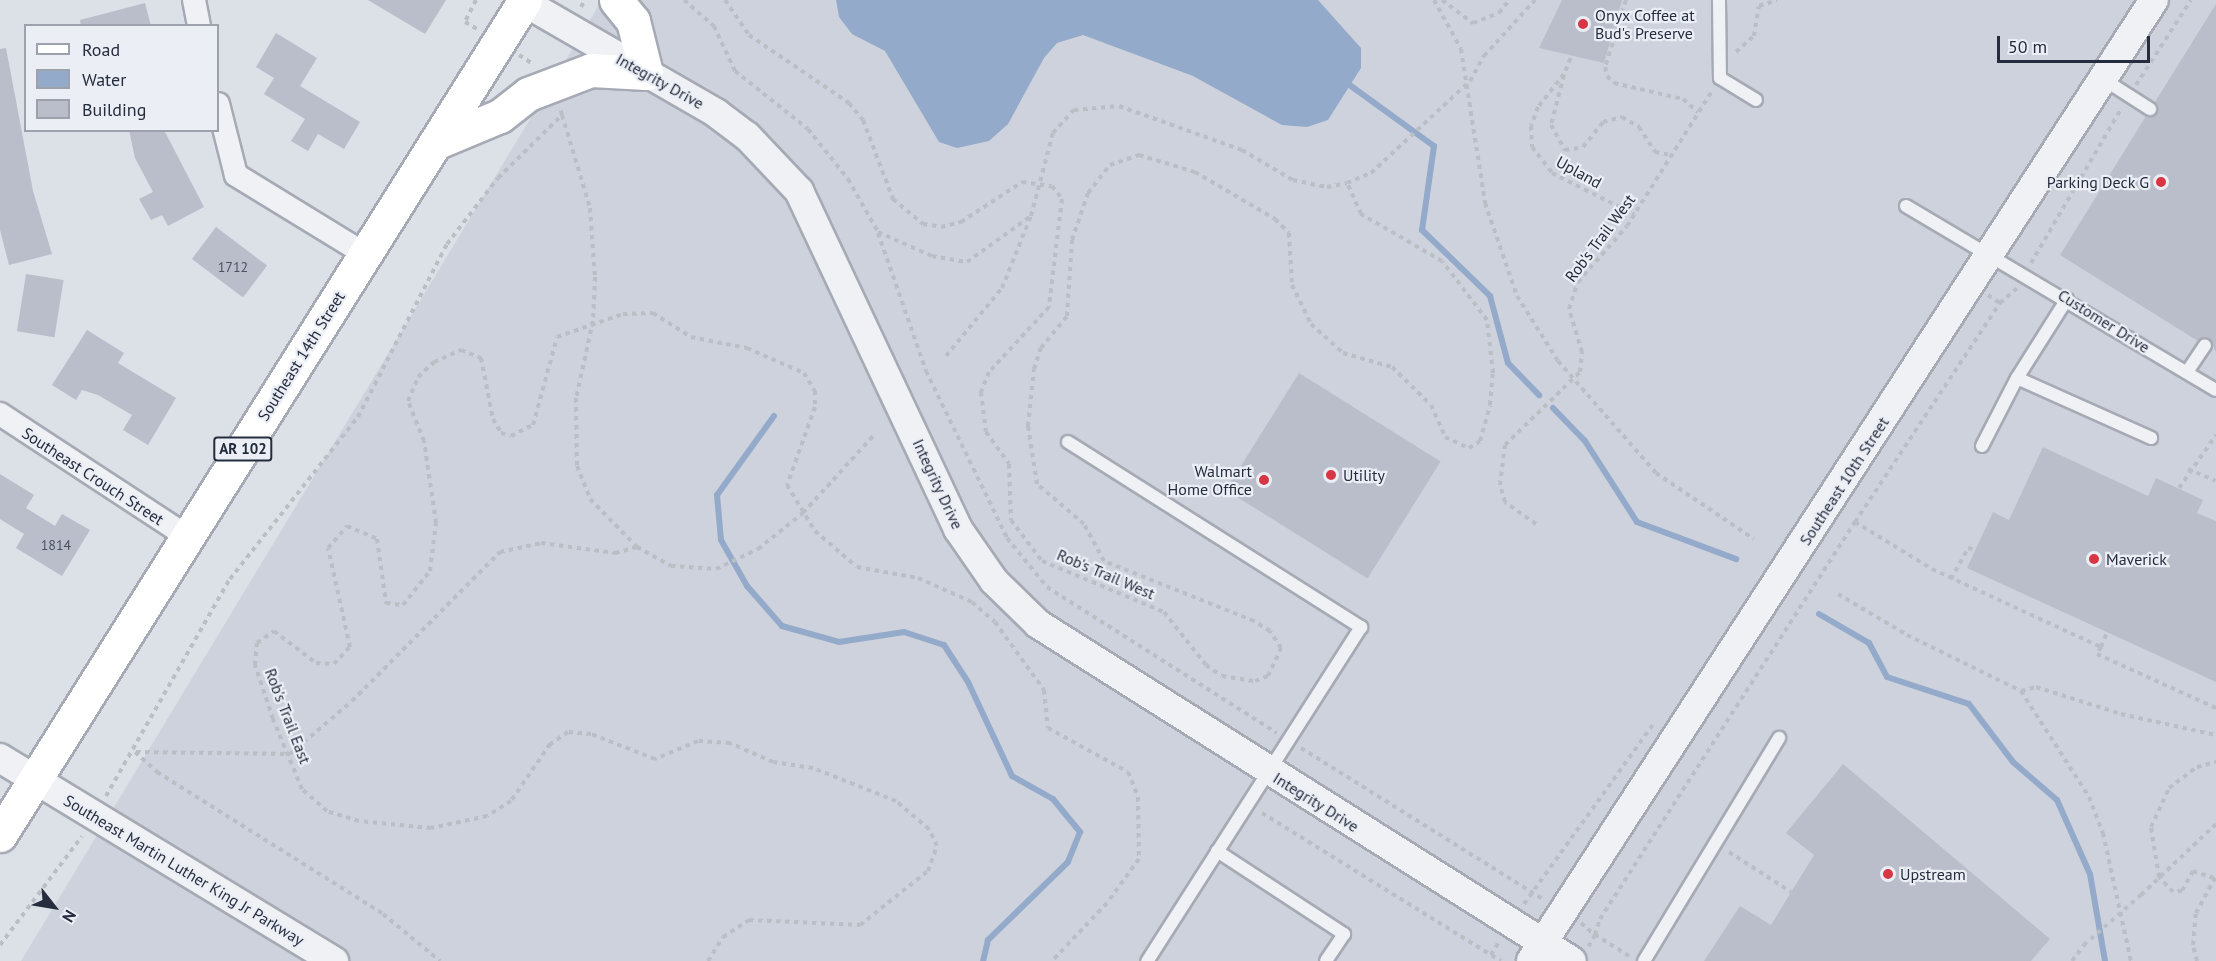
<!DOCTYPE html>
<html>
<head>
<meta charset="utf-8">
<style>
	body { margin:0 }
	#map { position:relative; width:2216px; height:961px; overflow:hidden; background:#dce0e7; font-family:"PT Sans",sans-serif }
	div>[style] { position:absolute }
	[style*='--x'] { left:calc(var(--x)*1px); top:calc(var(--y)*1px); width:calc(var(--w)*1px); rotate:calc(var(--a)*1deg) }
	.built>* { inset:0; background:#ced2dc }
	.water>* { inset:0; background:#94aaca }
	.stream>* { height:6px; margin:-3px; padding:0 3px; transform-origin:3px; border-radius:3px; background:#94aaca }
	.building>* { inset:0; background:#b9beca; transform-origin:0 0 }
	.path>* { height:4px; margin-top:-2px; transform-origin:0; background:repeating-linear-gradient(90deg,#babec5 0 4.5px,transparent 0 9px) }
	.roads { filter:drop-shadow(2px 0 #a5aab4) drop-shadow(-2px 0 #a5aab4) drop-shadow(0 2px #a5aab4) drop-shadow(0 -2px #a5aab4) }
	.service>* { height:12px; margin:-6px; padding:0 6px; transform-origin:6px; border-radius:6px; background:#eff1f5 }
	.minor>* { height:22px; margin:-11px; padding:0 11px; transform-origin:11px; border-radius:11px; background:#eff1f5 }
	.tertiary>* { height:28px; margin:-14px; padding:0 14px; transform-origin:14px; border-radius:14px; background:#eff1f5 }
	.primary>* { height:33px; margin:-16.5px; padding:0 16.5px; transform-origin:16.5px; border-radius:16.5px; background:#fff }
	.path-bridge>* { height:4px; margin-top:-2px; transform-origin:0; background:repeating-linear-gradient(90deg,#babec5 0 4.5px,transparent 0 9px) }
	.dots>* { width:16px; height:16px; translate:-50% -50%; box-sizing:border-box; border:3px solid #ebeff5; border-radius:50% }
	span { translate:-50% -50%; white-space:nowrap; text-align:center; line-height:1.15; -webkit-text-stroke:4.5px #ebeff5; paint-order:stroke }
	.number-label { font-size:14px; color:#4a5061 }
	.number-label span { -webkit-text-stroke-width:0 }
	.shield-label span { padding:2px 4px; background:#ebeff5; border:2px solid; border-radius:4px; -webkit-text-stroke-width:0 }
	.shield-label { font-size:15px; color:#252c3e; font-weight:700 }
	.poi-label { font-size:16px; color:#252c3e }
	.left { translate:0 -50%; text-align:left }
	.right { translate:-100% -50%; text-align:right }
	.street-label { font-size:16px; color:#252c3e }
	.legend { position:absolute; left:24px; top:24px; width:195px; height:108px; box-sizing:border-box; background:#ebeff5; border:2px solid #9ca1ac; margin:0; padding:8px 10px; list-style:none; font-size:18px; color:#252c3e }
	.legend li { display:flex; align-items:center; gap:12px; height:30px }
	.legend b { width:30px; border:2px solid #9ca1ac }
	.north { position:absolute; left:24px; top:877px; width:60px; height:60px; -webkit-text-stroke:4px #ebeff5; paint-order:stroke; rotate:121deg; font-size:16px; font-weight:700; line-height:24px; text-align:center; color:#252c3e }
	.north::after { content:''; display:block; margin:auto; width:21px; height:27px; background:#252c3e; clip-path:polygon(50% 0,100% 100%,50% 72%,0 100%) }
	.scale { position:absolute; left:1997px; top:36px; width:153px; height:27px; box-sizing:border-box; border:3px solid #252c3e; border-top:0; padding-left:8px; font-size:18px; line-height:21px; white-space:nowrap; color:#252c3e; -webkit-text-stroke:4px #ebeff5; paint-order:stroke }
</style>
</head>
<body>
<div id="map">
	<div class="built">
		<i style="clip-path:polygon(602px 0,2216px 0,2216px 961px,21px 961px)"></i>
	</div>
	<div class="water">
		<i style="clip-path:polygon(836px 0,1318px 0,1361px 48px,1361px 68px,1328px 120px,1307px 127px,1282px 125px,1193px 76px,1083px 35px,1057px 43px,1044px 58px,1008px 124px,989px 141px,957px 148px,939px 142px,885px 51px,852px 34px,839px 17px)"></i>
	</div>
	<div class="stream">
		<i style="--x:1351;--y:86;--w:102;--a:35.9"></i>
		<i style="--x:1434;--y:146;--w:85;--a:98.1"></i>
		<i style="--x:1422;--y:230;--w:95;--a:44.1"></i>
		<i style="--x:1490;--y:296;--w:69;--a:75"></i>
		<i style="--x:1508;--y:363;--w:45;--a:45.9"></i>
		<i style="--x:1553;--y:408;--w:46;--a:45.9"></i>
		<i style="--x:1585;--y:441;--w:96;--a:57.3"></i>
		<i style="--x:1637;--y:522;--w:106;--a:20.5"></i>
		<i style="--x:774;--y:416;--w:97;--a:125.8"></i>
		<i style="--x:717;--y:495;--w:45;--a:84.9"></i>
		<i style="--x:721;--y:540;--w:53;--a:60.5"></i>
		<i style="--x:747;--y:586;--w:53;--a:48.8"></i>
		<i style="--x:782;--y:626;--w:59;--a:15.7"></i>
		<i style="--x:839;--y:642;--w:66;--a:-8.7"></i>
		<i style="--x:904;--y:632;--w:42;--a:18"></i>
		<i style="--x:944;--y:645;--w:44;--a:57"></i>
		<i style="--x:968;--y:682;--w:104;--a:64.9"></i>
		<i style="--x:1012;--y:776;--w:47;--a:29.3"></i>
		<i style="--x:1053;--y:799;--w:43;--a:50.7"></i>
		<i style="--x:1080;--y:832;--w:32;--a:112"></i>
		<i style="--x:1068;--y:862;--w:112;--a:135.7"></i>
		<i style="--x:988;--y:940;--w:22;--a:103"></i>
		<i style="--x:1819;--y:614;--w:58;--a:30.1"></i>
		<i style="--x:1869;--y:643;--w:38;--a:62"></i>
		<i style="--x:1887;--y:677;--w:86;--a:18.2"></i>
		<i style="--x:1969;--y:704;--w:73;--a:52.8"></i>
		<i style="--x:2013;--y:762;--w:58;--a:40.8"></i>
		<i style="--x:2057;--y:800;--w:81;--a:66"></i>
		<i style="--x:2090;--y:874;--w:88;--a:80.2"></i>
	</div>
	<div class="building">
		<i style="clip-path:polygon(368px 0,446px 0,425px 34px)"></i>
		<i style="clip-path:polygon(1562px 0,1622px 0,1604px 63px,1539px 48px)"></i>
		<i style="clip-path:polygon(145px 3px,151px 26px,81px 26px,80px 20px)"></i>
		<i style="clip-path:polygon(2216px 4px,2216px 352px,2209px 338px,2198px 341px,2060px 255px,2146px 116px,2157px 113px,2155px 102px)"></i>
		<i style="clip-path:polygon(276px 33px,317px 58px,300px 86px,360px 122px,344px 149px,318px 134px,308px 151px,291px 141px,305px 119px,264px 94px,274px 78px,256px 67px)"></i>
		<i style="clip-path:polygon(6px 48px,33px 191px,52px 254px,9px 265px,0 230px,0 49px)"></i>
		<i style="clip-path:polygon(129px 130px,164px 130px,204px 207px,168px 226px,162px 215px,151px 220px,139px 199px,153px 192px,135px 158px)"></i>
		<i style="left:216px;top:227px;width:64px;height:40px;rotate:37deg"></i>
		<i style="left:26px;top:274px;width:38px;height:58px;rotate:9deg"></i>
		<i style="clip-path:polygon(87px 330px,124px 353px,118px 363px,176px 398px,148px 445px,123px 430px,132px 415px,98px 395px,82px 390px,76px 400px,52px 385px)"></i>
		<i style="left:1299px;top:373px;width:167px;height:138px;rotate:32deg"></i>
		<i style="clip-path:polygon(2043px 447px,2148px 496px,2156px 478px,2203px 500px,2197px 513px,2216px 521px,2216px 682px,1967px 568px,1993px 512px,2009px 520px)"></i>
		<i style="clip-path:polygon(0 474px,34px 495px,26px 508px,55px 526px,62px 514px,90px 530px,62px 576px,16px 548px,24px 534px,0 519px)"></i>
		<i style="clip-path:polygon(1843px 764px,2050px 939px,2031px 961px,1704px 961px,1740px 906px,1771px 925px,1814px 855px,1786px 833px)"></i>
	</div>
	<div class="path">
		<i style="--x:476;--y:0;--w:25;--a:117"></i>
		<i style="--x:465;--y:22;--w:14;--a:30"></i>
		<i style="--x:684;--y:0;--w:40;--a:41"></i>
		<i style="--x:714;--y:26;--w:50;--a:65"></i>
		<i style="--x:735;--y:71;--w:93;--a:38.5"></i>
		<i style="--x:808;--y:129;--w:64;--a:51.3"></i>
		<i style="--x:848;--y:179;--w:61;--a:60.5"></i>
		<i style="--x:878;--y:232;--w:59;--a:24"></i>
		<i style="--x:932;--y:256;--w:36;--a:10"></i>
		<i style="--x:967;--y:262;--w:79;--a:-35.7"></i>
		<i style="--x:1031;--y:216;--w:86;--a:-75.2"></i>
		<i style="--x:1053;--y:133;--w:31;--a:-48"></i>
		<i style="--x:1074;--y:110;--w:45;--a:-5.1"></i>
		<i style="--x:1119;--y:106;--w:131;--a:19.7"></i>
		<i style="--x:1242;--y:150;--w:59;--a:30.5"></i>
		<i style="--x:1293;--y:180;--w:35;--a:12"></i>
		<i style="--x:1327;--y:187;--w:20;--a:-11"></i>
		<i style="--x:1347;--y:183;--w:26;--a:-23"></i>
		<i style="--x:1371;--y:173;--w:135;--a:-42.9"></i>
		<i style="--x:1470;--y:81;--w:29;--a:-61"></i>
		<i style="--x:1484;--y:56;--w:76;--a:-47.7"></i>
		<i style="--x:725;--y:0;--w:42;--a:55.6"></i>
		<i style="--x:749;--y:35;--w:121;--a:34.2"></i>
		<i style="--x:849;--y:103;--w:22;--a:51"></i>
		<i style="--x:863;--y:120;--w:85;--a:69.2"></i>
		<i style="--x:893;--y:199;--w:39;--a:40"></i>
		<i style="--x:923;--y:224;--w:18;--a:9"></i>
		<i style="--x:941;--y:227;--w:21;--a:-14"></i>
		<i style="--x:961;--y:222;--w:73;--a:-33.3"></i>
		<i style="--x:1022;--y:182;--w:30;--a:8"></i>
		<i style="--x:1052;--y:186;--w:16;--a:52"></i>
		<i style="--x:1062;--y:199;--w:109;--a:96.9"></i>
		<i style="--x:1049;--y:307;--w:88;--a:132.7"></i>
		<i style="--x:989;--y:372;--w:22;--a:112"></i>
		<i style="--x:981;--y:392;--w:40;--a:82.9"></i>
		<i style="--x:986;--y:432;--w:39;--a:54"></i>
		<i style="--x:1009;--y:464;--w:56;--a:88"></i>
		<i style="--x:1011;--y:520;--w:51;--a:52.9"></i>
		<i style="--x:1042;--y:561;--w:132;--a:22.7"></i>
		<i style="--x:1164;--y:612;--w:68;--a:51.6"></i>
		<i style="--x:1206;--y:665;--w:19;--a:35"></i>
		<i style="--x:1222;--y:676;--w:33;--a:9"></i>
		<i style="--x:1255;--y:681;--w:14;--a:-21"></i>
		<i style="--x:1268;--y:676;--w:31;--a:-65"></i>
		<i style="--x:1281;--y:648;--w:20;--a:-123"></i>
		<i style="--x:1270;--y:631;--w:19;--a:-148"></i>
		<i style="--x:1254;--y:621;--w:162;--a:-158.2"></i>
		<i style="--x:1104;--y:561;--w:42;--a:-118.4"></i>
		<i style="--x:1084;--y:524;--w:62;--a:-139.6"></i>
		<i style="--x:1037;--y:484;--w:59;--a:-98.8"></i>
		<i style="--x:1028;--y:426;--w:57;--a:-84"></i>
		<i style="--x:1034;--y:369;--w:22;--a:-72"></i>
		<i style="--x:1041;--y:348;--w:41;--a:-50.9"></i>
		<i style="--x:1067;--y:316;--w:76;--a:-86.2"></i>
		<i style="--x:1072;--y:240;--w:50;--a:-71.2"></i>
		<i style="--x:1088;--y:193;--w:36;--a:-52"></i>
		<i style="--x:1110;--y:165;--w:31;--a:-19"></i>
		<i style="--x:1139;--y:155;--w:59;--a:16.9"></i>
		<i style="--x:1195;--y:172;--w:93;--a:30.4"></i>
		<i style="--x:1275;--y:219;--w:20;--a:45"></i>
		<i style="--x:1289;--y:233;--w:52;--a:86.7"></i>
		<i style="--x:1292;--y:285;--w:43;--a:64"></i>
		<i style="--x:1311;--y:324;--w:43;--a:42.2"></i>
		<i style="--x:1343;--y:353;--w:51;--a:15.9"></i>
		<i style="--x:1392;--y:367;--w:54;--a:44.3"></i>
		<i style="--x:1431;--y:405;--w:35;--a:66"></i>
		<i style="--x:1445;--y:437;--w:26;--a:25"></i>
		<i style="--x:1469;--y:448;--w:13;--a:-32"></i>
		<i style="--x:1480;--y:441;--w:37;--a:-74"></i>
		<i style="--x:1490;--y:405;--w:32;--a:-85"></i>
		<i style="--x:1493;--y:373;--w:53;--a:-96.5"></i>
		<i style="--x:1487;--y:320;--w:74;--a:-127.3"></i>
		<i style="--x:1442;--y:261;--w:94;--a:-149.9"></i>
		<i style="--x:1361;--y:214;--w:34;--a:-114"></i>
		<i style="--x:1434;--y:0;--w:56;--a:61.1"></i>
		<i style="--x:1461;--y:49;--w:156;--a:81.1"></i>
		<i style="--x:1485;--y:203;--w:98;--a:71"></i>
		<i style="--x:1517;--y:296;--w:77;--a:57.8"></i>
		<i style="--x:1558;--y:361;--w:149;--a:48.8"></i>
		<i style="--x:1656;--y:473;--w:118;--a:34"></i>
		<i style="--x:1442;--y:0;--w:39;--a:37"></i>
		<i style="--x:1473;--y:23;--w:28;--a:-21"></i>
		<i style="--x:1499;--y:13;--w:16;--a:-52"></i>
		<i style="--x:1595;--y:0;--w:80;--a:112.7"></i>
		<i style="--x:1564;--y:74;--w:42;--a:128.2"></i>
		<i style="--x:1538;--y:107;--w:20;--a:110"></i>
		<i style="--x:1531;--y:126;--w:21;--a:87"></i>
		<i style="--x:1532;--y:147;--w:33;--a:52"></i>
		<i style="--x:1552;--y:173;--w:92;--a:26.6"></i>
		<i style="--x:1626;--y:0;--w:70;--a:107.4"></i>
		<i style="--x:1605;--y:67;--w:9;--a:77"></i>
		<i style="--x:1607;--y:76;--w:10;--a:45"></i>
		<i style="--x:1614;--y:83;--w:71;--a:13.1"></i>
		<i style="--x:1683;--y:99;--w:20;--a:41"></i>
		<i style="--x:581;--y:7;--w:8;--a:-60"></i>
		<i style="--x:1736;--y:52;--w:24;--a:-42"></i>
		<i style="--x:1754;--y:36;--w:30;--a:-81"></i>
		<i style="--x:1759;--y:6;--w:19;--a:-18"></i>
		<i style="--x:519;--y:55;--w:17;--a:33"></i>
		<i style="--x:1564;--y:75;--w:52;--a:104.6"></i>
		<i style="--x:1551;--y:125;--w:29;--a:61"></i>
		<i style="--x:1565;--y:150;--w:18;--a:-9"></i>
		<i style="--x:1583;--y:147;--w:32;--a:-51"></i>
		<i style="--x:1603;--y:122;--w:20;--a:-15"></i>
		<i style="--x:1622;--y:117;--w:20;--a:30"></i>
		<i style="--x:1639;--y:127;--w:30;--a:57"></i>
		<i style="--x:1655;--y:152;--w:16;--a:11"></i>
		<i style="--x:2136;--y:85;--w:101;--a:-57.1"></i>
		<i style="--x:562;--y:115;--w:97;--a:73.2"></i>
		<i style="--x:590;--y:208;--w:69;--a:85.9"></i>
		<i style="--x:595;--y:277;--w:44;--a:92.6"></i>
		<i style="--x:593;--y:321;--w:79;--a:102.4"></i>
		<i style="--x:576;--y:398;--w:68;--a:89.2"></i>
		<i style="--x:577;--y:466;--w:35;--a:68"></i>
		<i style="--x:590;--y:499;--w:67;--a:45.6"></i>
		<i style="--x:878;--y:233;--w:146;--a:70.8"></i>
		<i style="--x:926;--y:371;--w:186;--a:64.1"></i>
		<i style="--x:1007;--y:538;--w:63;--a:50.8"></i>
		<i style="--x:1047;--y:587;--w:272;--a:32.4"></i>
		<i style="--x:2031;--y:263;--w:178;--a:-59.7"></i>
		<i style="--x:1988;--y:295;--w:14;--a:34"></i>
		<i style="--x:946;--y:356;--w:88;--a:-50.5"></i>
		<i style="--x:1002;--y:288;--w:78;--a:-68.1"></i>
		<i style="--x:2188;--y:469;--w:30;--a:23"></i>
		<i style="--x:2179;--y:488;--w:65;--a:-55.1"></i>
		<i style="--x:1855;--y:522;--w:90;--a:31.4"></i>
		<i style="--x:1932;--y:569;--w:186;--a:24.8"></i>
		<i style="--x:2101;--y:647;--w:8;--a:120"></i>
		<i style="--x:2097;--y:654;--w:131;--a:24.4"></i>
		<i style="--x:1536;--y:524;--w:38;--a:-145"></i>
		<i style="--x:1505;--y:502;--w:18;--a:-106"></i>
		<i style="--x:1500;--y:485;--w:40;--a:-82.9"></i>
		<i style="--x:1505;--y:445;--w:105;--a:-44.2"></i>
		<i style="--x:1580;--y:372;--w:20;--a:-84"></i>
		<i style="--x:1582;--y:352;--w:45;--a:-106.8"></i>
		<i style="--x:1569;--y:309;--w:28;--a:-72"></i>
		<i style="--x:1578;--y:282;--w:74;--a:-48.8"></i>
		<i style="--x:1627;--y:226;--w:160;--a:-57.8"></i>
		<i style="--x:1951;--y:579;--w:35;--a:-61"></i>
		<i style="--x:1968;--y:548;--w:8;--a:14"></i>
		<i style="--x:1838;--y:594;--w:80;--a:30.7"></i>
		<i style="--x:1907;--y:635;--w:127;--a:26.2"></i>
		<i style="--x:2021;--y:691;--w:126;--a:57.3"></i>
		<i style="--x:2089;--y:797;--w:39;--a:69"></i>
		<i style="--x:2103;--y:833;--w:131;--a:77.7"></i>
		<i style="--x:2101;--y:647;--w:16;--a:-68"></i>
		<i style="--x:2021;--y:691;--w:16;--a:-15"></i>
		<i style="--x:2036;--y:687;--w:89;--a:17.6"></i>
		<i style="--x:2121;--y:714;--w:97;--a:12.5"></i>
		<i style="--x:1301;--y:748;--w:287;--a:32"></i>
		<i style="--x:135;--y:752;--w:30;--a:42"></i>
		<i style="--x:157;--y:772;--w:267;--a:32.1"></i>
		<i style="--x:383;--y:914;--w:74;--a:39.5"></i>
		<i style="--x:136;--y:752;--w:154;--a:0.7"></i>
		<i style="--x:290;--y:754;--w:82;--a:-40.5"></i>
		<i style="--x:352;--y:701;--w:210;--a:-45.2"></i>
		<i style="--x:500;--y:552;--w:42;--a:-12.4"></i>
		<i style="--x:541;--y:543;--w:75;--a:7.7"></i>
		<i style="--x:615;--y:553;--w:23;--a:-15"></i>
		<i style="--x:637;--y:547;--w:39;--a:29"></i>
		<i style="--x:671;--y:566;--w:45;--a:3.8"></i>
		<i style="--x:716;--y:569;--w:47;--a:-25.5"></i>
		<i style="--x:758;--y:549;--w:58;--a:-38.7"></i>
		<i style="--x:803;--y:513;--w:107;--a:-47.7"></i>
		<i style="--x:106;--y:796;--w:250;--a:-60.3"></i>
		<i style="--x:230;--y:579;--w:206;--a:-51.7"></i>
		<i style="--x:358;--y:417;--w:195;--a:-62.8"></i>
		<i style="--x:447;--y:244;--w:83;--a:-52.3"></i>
		<i style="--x:498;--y:178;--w:90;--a:-44.5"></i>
		<i style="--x:562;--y:115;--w:7;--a:-106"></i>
		<i style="--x:1262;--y:813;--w:281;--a:31.8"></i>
		<i style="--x:1729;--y:852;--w:74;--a:32.8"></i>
		<i style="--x:2214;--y:878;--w:22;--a:-162"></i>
		<i style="--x:2193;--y:871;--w:23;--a:119"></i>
		<i style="--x:2182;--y:891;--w:9;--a:174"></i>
		<i style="--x:2173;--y:892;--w:21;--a:-133"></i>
		<i style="--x:2159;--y:877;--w:51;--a:-99.1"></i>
		<i style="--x:2151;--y:827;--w:43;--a:-65.2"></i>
		<i style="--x:2169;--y:788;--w:35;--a:-37"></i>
		<i style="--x:2197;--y:767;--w:20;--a:-15"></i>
		<i style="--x:2141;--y:895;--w:103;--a:-43.4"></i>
		<i style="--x:1524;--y:904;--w:223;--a:-54.3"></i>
		<i style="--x:1581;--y:923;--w:18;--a:41"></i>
		<i style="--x:1595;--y:935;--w:13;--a:119"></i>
		<i style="--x:0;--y:945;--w:136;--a:-53"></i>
		<i style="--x:1491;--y:955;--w:14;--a:-60"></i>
		<i style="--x:1629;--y:956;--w:40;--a:-148"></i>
		<i style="--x:1595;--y:935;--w:17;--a:-73"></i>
		<i style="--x:1600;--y:919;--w:472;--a:-57.3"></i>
		<i style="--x:1855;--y:522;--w:263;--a:-56.5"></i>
		<i style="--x:2000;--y:303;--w:23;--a:-41"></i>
		<i style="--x:708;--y:961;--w:28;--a:-58"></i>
		<i style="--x:723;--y:937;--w:31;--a:-33"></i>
		<i style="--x:749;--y:920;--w:111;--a:2.6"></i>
		<i style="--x:860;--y:925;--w:87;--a:-38.5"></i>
		<i style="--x:928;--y:871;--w:27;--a:-70"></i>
		<i style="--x:937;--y:846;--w:19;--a:-115"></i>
		<i style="--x:929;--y:829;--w:43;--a:-139.7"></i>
		<i style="--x:896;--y:801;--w:89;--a:-158.3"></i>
		<i style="--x:813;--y:768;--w:40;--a:-171.5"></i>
		<i style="--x:773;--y:762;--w:47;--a:-156.2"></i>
		<i style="--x:730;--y:743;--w:32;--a:-176"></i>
		<i style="--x:698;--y:741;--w:47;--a:157.3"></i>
		<i style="--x:655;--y:759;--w:69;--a:-158.7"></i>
		<i style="--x:591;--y:734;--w:23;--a:-175"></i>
		<i style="--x:568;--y:732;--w:22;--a:146"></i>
		<i style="--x:550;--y:744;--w:69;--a:124.4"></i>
		<i style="--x:511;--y:801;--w:28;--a:148"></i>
		<i style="--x:487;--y:816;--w:57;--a:167.9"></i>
		<i style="--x:431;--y:828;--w:72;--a:-174.4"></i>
		<i style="--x:359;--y:821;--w:34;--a:-163"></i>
		<i style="--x:327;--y:811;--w:33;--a:-139"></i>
		<i style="--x:302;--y:789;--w:76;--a:-112.5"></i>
		<i style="--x:273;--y:719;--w:57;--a:-108.4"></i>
		<i style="--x:255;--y:665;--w:22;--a:-85"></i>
		<i style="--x:257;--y:643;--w:21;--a:-35"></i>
		<i style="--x:274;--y:631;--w:53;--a:37.3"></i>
		<i style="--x:316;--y:663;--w:18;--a:3"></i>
		<i style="--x:334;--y:664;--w:23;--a:-47"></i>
		<i style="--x:350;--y:647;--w:101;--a:-102.5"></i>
		<i style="--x:328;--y:548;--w:29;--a:-49"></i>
		<i style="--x:347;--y:526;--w:33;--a:23"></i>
		<i style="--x:377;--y:539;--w:65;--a:82"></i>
		<i style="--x:386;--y:603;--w:17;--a:7"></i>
		<i style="--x:403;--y:605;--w:43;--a:-51.5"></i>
		<i style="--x:430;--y:571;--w:48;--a:-82.9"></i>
		<i style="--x:436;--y:523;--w:83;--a:-98.3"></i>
		<i style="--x:424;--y:441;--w:43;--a:-111.8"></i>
		<i style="--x:408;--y:401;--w:26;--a:-67"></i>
		<i style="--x:418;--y:377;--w:22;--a:-43"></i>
		<i style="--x:434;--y:362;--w:30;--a:-24"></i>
		<i style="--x:461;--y:350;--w:22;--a:22"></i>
		<i style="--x:481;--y:358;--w:62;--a:78.9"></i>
		<i style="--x:493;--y:419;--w:16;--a:60"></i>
		<i style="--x:501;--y:433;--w:10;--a:17"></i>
		<i style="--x:511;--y:436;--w:25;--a:-27"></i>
		<i style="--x:533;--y:425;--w:91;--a:-74.7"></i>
		<i style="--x:557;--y:337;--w:70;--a:-19.2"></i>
		<i style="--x:623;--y:314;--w:30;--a:-2"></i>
		<i style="--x:653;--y:313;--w:45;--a:32.3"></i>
		<i style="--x:691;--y:337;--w:57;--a:11.1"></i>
		<i style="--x:747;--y:348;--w:62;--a:23.7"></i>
		<i style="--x:804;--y:373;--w:21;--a:59"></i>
		<i style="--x:815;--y:391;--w:16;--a:90"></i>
		<i style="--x:815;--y:407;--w:83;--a:109.7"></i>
		<i style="--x:787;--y:485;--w:54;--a:58.7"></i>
		<i style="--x:815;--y:531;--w:55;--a:40.6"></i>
		<i style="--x:857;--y:567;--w:62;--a:10.2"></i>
		<i style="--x:918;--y:578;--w:59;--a:24"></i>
		<i style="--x:972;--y:602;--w:30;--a:41"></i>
		<i style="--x:995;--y:622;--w:84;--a:54.2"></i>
		<i style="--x:1044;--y:690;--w:38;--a:84"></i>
		<i style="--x:1048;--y:728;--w:91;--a:28.8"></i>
		<i style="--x:1128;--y:772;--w:27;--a:68"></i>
		<i style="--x:1138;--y:797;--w:62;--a:89.1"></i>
		<i style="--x:1139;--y:859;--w:54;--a:126"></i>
		<i style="--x:1107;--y:903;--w:80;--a:133.5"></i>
		<i style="--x:2072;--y:961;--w:20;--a:-53"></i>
		<i style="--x:2197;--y:961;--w:16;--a:-104"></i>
		<i style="--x:2193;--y:945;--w:32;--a:-85"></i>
		<i style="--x:2196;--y:913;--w:42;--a:-61.6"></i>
	</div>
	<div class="roads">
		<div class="service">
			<i style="--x:1719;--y:0;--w:78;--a:89.3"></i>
			<i style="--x:1720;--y:78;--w:42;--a:31.4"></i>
			<i style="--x:2103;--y:79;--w:56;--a:32.6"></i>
			<i style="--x:1906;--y:206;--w:360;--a:30.7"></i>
			<i style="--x:2067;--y:299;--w:93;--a:122.3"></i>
			<i style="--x:2017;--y:378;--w:147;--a:24.1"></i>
			<i style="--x:2187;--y:372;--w:32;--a:-56"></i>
			<i style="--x:1068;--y:442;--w:347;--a:32.3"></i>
			<i style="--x:1361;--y:627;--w:397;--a:122.6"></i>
			<i style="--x:1982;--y:446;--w:76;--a:-62.8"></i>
			<i style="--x:1217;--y:851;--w:152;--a:33.2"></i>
			<i style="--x:1344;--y:934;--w:32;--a:124"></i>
			<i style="--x:1644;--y:961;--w:261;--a:-58.8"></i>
		</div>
		<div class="minor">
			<i style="--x:194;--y:0;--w:26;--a:79"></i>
			<i style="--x:218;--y:104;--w:73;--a:75.8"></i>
			<i style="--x:236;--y:175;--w:151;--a:31.5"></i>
			<i style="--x:0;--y:414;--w:225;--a:33.2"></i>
		</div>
		<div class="tertiary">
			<i style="--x:524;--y:2;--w:222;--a:30"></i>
			<i style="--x:716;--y:113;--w:39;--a:37"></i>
			<i style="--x:747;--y:136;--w:76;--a:46.6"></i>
			<i style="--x:799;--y:191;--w:374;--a:64.8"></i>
			<i style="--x:958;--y:529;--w:63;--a:55.3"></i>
			<i style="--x:994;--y:581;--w:62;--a:44.3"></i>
			<i style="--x:1038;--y:624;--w:631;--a:32.26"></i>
			<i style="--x:0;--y:758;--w:391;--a:31.3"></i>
			<i style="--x:1531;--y:961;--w:1145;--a:-57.05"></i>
		</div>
		<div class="primary">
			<i style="--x:435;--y:143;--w:70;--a:-22.6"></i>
			<i style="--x:500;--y:116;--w:36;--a:-38"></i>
			<i style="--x:528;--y:94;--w:67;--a:-20.9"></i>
			<i style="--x:591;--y:70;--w:55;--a:3.1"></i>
			<i style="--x:646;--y:73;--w:54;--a:-104"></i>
			<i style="--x:633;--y:21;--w:27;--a:-129"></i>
			<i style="--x:0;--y:835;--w:986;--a:-57.84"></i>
		</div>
	</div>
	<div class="path-bridge">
		<i style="--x:2084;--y:945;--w:76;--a:-41.3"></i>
	</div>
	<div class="dots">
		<i style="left:1583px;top:24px;background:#d73742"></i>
		<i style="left:2161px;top:182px;background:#d73742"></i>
		<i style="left:1331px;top:475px;background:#d73742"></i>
		<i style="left:1264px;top:480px;background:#d73742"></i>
		<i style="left:2094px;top:559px;background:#d73742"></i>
		<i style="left:1888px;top:874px;background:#d73742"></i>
	</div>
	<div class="number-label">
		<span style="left:233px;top:267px">1712</span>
		<span style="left:56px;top:545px">1814</span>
	</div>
	<div class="shield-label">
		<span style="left:243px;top:449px">AR 102</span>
	</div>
	<div class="poi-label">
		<span class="left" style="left:1595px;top:24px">Onyx Coffee at<br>Bud's Preserve</span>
		<span class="right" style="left:2149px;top:182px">Parking Deck G</span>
		<span class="right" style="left:1252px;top:480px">Walmart<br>Home Office</span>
		<span class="left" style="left:1343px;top:475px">Utility</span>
		<span class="left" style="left:2106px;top:559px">Maverick</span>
		<span class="left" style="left:1900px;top:874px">Upstream</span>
	</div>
	<div class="street-label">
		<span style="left:660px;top:81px;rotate:29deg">Integrity Drive</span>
		<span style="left:1579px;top:172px;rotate:29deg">Upland</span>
		<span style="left:1600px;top:238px;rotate:-53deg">Rob's Trail West</span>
		<span style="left:2104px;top:321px;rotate:32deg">Customer Drive</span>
		<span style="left:301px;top:356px;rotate:-58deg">Southeast 14th Street</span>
		<span style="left:93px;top:476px;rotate:33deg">Southeast Crouch Street</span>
		<span style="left:1844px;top:481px;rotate:-57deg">Southeast 10th Street</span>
		<span style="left:938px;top:484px;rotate:65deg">Integrity Drive</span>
		<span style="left:1106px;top:574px;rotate:23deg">Rob's Trail West</span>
		<span style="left:288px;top:716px;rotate:69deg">Rob's Trail East</span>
		<span style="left:1316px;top:802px;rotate:32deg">Integrity Drive</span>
		<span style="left:184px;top:870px;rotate:31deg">Southeast Martin Luther King Jr Parkway</span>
	</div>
	<ul class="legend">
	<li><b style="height:8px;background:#fff"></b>Road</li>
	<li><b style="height:16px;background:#94aaca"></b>Water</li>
	<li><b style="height:16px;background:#b9beca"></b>Building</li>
	</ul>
	<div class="north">N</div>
	<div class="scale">50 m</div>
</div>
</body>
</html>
